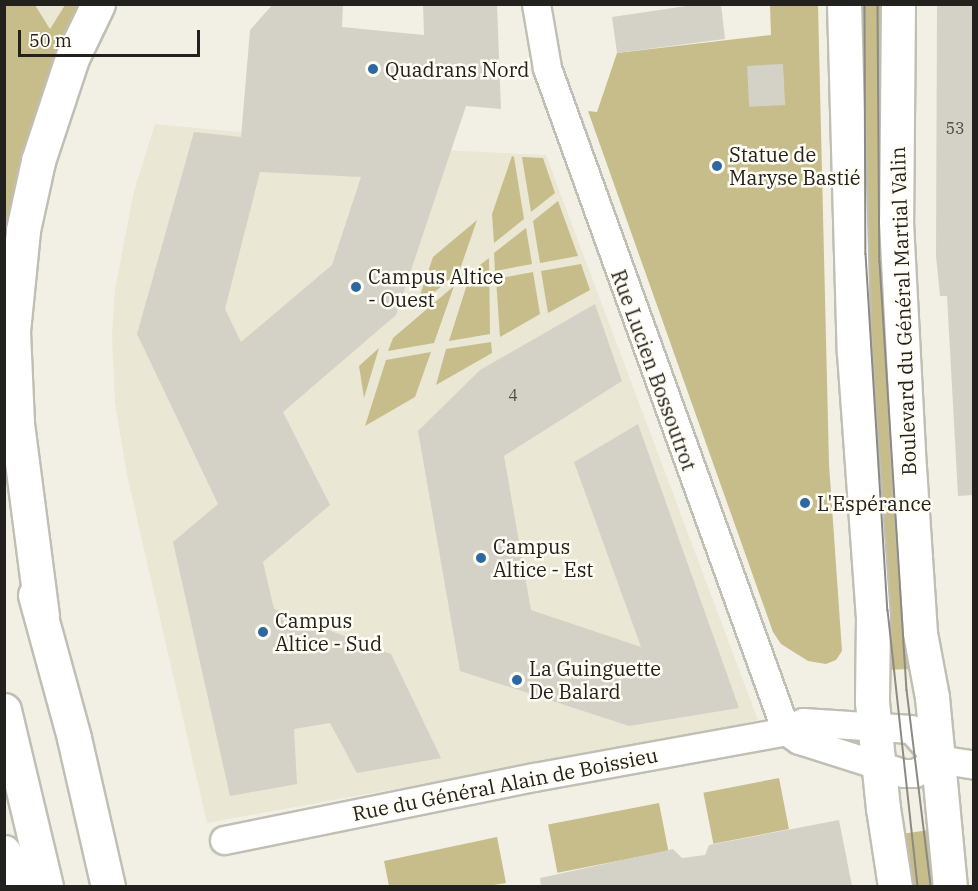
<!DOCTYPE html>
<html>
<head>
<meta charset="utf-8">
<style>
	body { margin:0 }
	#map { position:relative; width:978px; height:891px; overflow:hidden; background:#f2f0e5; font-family:"IBM Plex Serif",serif }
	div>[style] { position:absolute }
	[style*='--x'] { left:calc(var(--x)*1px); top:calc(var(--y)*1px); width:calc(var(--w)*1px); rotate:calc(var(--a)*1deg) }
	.built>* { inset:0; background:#eae7d4 }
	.green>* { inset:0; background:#c6bd8a; transform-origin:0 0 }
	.building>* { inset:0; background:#d4d2c7; transform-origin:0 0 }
	.roads { filter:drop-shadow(2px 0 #c0bfb4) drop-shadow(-2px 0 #c0bfb4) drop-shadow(0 2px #c0bfb4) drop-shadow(0 -2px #c0bfb4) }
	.street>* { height:27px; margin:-13.5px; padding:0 13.5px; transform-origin:13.5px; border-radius:13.5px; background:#fff }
	.primary>* { height:33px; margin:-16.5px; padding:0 16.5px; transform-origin:16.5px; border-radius:16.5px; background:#fff }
	.highway>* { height:33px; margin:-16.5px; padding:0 16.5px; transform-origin:16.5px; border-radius:16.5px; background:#fff }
	.tram>* { height:1.5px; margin:-0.75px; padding:0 0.75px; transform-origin:0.75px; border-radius:0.75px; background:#8c8a83 }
	.dots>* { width:16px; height:16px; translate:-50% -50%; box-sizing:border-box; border:3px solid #fffdf4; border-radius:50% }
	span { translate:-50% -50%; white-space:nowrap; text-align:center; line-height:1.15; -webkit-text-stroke:5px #fffdf4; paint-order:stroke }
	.number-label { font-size:16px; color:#4e4d48 }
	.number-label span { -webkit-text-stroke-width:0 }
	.poi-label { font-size:20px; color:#22211d }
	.left { translate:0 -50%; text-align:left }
	.street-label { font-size:20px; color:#22211d }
	.frame { position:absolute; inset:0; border:6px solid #22211d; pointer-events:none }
	.scale { position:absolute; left:18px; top:30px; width:182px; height:27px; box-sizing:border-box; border:3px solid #22211d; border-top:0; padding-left:8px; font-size:18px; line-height:21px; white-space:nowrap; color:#22211d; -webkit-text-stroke:4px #fffdf4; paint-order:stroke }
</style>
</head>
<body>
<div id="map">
	<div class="built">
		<i style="clip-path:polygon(35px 5px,65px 5px,50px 29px)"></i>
		<i style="clip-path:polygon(155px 124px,420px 149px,546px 155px,758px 720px,687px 736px,207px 823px,127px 475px,115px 403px,112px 334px,115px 289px,134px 191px)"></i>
	</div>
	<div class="green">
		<i style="clip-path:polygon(5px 5px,35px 5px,50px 29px,65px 5px,83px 5px,55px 55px,17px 190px,5px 290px)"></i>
		<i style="clip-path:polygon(770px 5px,818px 5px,829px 464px,842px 651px,836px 660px,826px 664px,808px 661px,781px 644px,773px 632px,588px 111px,597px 112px,617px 53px,771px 35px)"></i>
		<i style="clip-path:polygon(856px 5px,885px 5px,911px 669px,884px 670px,864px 350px)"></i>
		<i style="clip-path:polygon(512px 156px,514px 157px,524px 219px,494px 243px,492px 214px)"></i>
		<i style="clip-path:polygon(522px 157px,543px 158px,555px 193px,531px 212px)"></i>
		<i style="clip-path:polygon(558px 201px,578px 256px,540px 263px,533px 221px)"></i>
		<i style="clip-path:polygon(477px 220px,459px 272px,416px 307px,433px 257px)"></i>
		<i style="clip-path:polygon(526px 228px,532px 264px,495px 271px,494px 253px)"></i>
		<i style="clip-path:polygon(489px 258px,490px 334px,449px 341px,471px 272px)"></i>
		<i style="clip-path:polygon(581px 264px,590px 290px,548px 313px,541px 271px)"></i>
		<i style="clip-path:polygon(533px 272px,540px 314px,500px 337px,496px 279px)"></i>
		<i style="clip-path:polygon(454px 286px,434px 343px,388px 351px,393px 338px)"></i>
		<i style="clip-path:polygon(491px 342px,492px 353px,436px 385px,446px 349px)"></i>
		<i style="clip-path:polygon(379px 348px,364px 398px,359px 366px)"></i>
		<i style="clip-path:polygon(431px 352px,415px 397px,365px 426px,386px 360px)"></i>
		<i style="left:779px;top:778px;width:52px;height:77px;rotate:79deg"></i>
		<i style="left:659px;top:803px;width:49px;height:113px;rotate:79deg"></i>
		<i style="left:929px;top:830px;width:57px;height:28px;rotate:82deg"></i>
		<i style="clip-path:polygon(497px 837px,506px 883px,488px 886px,389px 886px,384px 861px)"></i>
	</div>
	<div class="building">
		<i style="clip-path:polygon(evenodd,273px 4px,343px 4px,342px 27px,424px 35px,423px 4px,497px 4px,501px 109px,466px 106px,396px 315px,283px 412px,330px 505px,263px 562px,274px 609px,391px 654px,441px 758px,357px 773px,330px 723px,294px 729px,297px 784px,230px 796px,173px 542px,218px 504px,137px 334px,194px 132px,241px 137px,250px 30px,273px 4px,260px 172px,361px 177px,332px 265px,241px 342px,225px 309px,260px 172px)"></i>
		<i style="clip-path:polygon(700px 4px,721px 4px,725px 39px,617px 53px,612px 17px)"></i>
		<i style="clip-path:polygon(937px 4px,974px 4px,974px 495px,958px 496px,947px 296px,940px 296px,936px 256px)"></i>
		<i style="left:783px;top:64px;width:41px;height:36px;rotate:87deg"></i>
		<i style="clip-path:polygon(595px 304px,622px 381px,504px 456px,531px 610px,641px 647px,574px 462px,638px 424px,739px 708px,629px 726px,460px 671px,418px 431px,480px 370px)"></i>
		<i style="clip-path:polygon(839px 820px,852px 886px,541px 886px,540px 878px,673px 849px,682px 858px,705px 855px,709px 845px)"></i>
	</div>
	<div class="roads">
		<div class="street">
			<i style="--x:536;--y:4;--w:65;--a:80.2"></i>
			<i style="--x:547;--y:68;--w:705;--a:70.18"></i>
			<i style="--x:786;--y:731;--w:16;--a:35"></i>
			<i style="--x:799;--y:740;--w:109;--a:17.6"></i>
			<i style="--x:903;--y:773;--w:12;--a:0"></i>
			<i style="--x:915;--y:773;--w:27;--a:-31"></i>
			<i style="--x:938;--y:759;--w:36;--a:9"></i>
			<i style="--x:224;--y:840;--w:316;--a:-11.5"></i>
			<i style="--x:534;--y:777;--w:256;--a:-10.3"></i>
			<i style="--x:786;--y:731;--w:19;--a:-28"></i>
			<i style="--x:803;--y:722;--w:108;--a:3.7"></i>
			<i style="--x:911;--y:729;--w:40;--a:48"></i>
		</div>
		<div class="primary">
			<i style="--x:844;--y:4;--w:349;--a:88.4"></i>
			<i style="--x:854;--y:353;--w:265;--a:85.9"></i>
			<i style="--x:873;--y:617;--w:85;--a:90.7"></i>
			<i style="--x:872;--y:702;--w:107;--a:84.1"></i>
			<i style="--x:883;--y:808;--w:79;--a:81.3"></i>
			<i style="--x:898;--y:4;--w:218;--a:90.5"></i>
			<i style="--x:896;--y:222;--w:245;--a:87"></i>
			<i style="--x:909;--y:467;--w:166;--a:86.2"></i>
			<i style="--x:920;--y:633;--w:65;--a:79.4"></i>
			<i style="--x:932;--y:697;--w:190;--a:84.6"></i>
		</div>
		<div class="highway">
			<i style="--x:35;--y:595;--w:148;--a:74.7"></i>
			<i style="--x:74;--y:738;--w:152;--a:77.1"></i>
			<i style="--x:42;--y:616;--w:195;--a:-97.4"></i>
			<i style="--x:17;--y:423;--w:92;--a:-92.5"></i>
			<i style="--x:13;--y:331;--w:101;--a:-84.3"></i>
			<i style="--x:23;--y:230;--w:71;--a:-77.7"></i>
			<i style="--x:38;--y:161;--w:108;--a:-71.7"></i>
			<i style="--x:72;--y:58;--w:60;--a:-64.3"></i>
			<i style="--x:4;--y:710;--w:181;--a:76.6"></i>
			<i style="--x:4;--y:852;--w:38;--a:63"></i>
		</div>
	</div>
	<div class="tram">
		<i style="--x:865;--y:4;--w:250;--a:89.8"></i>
		<i style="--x:866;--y:254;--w:357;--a:86.5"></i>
		<i style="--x:888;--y:610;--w:278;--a:83.8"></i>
		<i style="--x:878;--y:4;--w:258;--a:89.6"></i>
		<i style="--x:880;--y:262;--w:429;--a:86.4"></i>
		<i style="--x:907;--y:690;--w:197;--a:83"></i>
	</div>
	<div class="dots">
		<i style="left:373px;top:69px;background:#2d69a1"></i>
		<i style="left:717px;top:166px;background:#2d69a1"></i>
		<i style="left:356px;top:287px;background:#2d69a1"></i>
		<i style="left:805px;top:503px;background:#2d69a1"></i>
		<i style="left:481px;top:558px;background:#2d69a1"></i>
		<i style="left:263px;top:632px;background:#2d69a1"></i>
		<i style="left:517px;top:680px;background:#2d69a1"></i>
	</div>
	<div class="number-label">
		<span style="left:955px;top:128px">53</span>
		<span style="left:513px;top:395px">4</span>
	</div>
	<div class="poi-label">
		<span class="left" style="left:385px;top:69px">Quadrans Nord</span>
		<span class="left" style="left:729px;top:166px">Statue de<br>Maryse Bastié</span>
		<span class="left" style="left:368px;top:288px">Campus Altice<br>- Ouest</span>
		<span class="left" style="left:817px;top:503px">L'Espérance</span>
		<span class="left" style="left:493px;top:558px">Campus<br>Altice - Est</span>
		<span class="left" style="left:275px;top:632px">Campus<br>Altice - Sud</span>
		<span class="left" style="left:529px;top:680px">La Guinguette<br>De Balard</span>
	</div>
	<div class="street-label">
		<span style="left:903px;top:311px;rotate:-92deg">Boulevard du Général Martial Valin</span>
		<span style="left:654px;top:370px;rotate:70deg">Rue Lucien Bossoutrot</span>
		<span style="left:505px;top:784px;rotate:-11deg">Rue du Général Alain de Boissieu</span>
	</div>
	<div class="frame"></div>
	<div class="scale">50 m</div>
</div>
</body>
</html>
